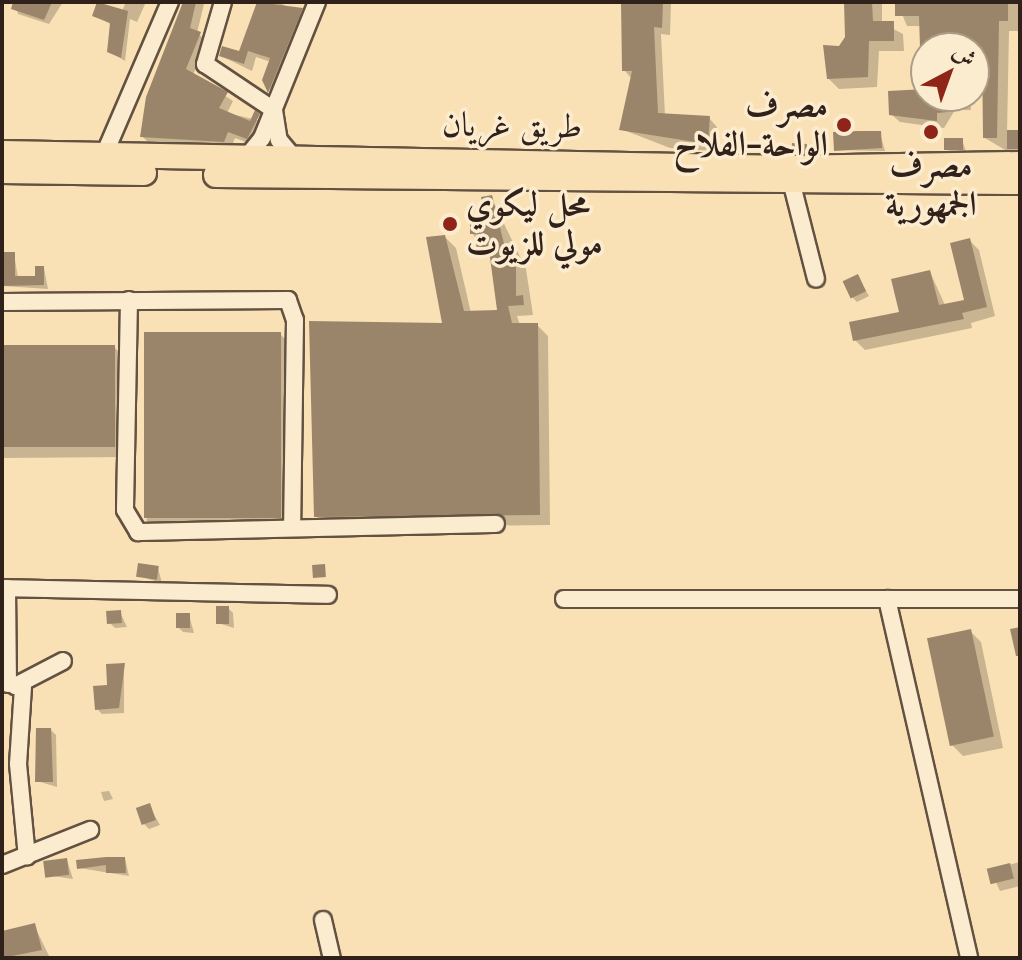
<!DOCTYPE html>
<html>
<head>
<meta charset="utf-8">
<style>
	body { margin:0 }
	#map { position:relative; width:1022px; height:960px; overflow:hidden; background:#fae1b5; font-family:Cardo,Amiri,serif }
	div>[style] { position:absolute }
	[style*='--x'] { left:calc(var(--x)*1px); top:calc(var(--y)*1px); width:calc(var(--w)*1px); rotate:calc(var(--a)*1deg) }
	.shadow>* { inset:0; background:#0003 }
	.building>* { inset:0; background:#9a856b; transform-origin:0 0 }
	.roads { filter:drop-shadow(2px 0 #635142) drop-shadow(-2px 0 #635142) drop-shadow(0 2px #635142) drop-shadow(0 -2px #635142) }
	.minor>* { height:16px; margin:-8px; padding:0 8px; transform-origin:8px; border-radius:8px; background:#fceccf }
	.highway>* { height:24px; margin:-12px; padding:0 12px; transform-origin:12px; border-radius:12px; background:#fae1b5 }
	.dots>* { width:22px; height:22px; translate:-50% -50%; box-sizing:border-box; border:4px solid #fceccf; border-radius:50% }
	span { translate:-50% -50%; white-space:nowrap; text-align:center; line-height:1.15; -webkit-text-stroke:7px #fceccf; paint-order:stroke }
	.poi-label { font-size:34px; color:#31211b; font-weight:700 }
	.right { translate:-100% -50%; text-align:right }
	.left { translate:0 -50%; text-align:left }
	.street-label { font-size:34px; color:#31211b }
	.frame { position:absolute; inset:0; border:4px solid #31211b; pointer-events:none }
	.north { position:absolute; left:910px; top:32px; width:80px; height:80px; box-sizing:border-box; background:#fceccf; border:2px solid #ab9b87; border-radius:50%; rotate:41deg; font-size:22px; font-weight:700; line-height:32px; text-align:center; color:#31211b }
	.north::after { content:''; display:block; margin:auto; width:28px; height:36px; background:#8f2418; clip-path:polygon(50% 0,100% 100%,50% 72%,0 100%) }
</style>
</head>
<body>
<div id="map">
	<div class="shadow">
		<i style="clip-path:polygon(15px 2px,63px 2px,49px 24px,18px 14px)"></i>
		<i style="clip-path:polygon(126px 2px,146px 2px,137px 22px,130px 19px,125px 61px,109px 51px,112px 25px,94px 15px,122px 11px)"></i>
		<i style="clip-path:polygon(184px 2px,204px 4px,197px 33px,207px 41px,193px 75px,233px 101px,227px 113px,266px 122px,254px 145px,235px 138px,231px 148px,149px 143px,142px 136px)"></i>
		<i style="clip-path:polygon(259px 2px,278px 2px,309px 18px,277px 98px,264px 80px,271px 62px,256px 57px,252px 71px,221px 56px,240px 54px)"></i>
		<i style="clip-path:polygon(623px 2px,671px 2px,670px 35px,661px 34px,665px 116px,709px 118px,717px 127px,715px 151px,670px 148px,621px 129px,632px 79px,624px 70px)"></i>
		<i style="clip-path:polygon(846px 2px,882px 2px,882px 23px,903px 34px,904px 51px,879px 51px,877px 87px,839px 89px,828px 78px,847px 38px)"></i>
		<i style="clip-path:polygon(897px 2px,1020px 2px,1020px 31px,1009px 31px,1007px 133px,1020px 132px,1020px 159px,985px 138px,984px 57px,974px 57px,974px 48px,926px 52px,921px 26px,907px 26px)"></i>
		<i style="clip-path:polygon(926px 90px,926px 96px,970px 96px,971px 110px,955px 110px,944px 128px,900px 122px,891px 114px)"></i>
		<i style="clip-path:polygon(880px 133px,885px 151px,836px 150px)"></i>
		<i style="clip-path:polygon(962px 140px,967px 154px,946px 150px)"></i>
		<i style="clip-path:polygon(807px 146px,811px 157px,794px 152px)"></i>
		<i style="clip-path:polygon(491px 197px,526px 269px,533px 315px,517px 316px,520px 325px,537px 325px,548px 336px,550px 525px,327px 527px,316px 516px,444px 325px,445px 237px,456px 248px,471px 313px,499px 312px,492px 260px,472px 233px,490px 227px)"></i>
		<i style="clip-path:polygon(969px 240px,979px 250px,995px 316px,971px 323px,972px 328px,865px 350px,855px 340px,902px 314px,930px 272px,945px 305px,967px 301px)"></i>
		<i style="clip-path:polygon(14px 254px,18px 278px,37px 278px,44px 268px,48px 289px,4px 286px)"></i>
		<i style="clip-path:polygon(858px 277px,869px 296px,857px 302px,852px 297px)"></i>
		<i style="clip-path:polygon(280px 334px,292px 346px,292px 528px,158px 531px,146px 520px)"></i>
		<i style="clip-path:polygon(2px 347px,114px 347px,126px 359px,126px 457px,2px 458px)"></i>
		<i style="clip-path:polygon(158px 568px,162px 583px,139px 576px)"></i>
		<i style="clip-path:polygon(228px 608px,233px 613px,234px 628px,218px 623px)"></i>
		<i style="clip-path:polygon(120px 612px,127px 627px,115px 628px,110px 623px)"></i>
		<i style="clip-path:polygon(189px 615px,194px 633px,183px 632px,178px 627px)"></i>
		<i style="clip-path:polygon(970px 631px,981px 642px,1003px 748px,963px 756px,951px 744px)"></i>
		<i style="clip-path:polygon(124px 665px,124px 713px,102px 714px,97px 709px)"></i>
		<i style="clip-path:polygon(51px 730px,56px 735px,57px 787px,37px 781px)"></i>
		<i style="clip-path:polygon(101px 792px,109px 791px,113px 799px,104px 801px)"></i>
		<i style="clip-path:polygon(149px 806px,160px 825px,149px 829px,144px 824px)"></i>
		<i style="clip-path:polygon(125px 859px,129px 876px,79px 868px)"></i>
		<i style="clip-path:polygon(67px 860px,73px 879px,46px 875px)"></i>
		<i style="clip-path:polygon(1020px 862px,1020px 886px,1000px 891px,990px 870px)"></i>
		<i style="clip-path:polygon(34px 925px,50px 958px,2px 958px,2px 933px)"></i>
	</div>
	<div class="building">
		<i style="clip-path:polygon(13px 2px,52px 2px,44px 20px,11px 9px)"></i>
		<i style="clip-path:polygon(97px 2px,128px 11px,121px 58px,107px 52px,110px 23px,92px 16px)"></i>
		<i style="clip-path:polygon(183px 2px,196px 2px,190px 28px,201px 32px,186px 69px,228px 92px,219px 108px,250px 121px,255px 110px,260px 114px,247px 139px,228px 132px,224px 142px,140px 137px,146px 97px)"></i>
		<i style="clip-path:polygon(257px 2px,303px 8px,268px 93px,262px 80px,270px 58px,248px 51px,244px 64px,219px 56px,222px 46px,239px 51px)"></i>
		<i style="clip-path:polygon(621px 2px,663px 2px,662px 28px,654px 27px,658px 113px,710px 116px,708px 144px,619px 130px,632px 71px,622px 71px)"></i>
		<i style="clip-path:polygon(844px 2px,872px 2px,873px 21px,894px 21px,894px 41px,869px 41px,868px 77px,827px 79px,823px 45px,839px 46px,845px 37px)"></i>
		<i style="clip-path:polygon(895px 2px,1008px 2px,1008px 21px,999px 21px,997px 138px,983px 138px,982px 47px,920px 48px,919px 16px,895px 16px)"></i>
		<i style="clip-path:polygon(926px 89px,926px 96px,948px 96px,948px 112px,937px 113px,937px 121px,889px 115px,888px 91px)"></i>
		<i style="left:1020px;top:130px;width:19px;height:13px;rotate:90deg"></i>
		<i style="clip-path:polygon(859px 131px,881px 131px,882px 148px,834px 151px,833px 132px)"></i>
		<i style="left:944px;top:138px;width:19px;height:12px"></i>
		<i style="left:792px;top:143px;width:15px;height:10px;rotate:4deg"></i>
		<i style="clip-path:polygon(492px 195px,507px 256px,516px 256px,516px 296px,523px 295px,524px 305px,508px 306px,512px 323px,538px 323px,540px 515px,314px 517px,309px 321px,442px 323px,426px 237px,445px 235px,464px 311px,497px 310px,489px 250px,476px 250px,477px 234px,470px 234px,470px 224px,487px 225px,481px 197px)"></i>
		<i style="clip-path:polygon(970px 238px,987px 307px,962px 313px,964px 319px,853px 341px,849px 322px,899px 312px,891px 279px,930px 270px,939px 305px,964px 300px,950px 243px)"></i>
		<i style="clip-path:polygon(2px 252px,15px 252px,15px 276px,35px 276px,35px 266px,44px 266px,44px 285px,2px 286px)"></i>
		<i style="left:858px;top:274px;width:19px;height:17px;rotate:65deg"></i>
		<i style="left:281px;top:332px;width:186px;height:137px;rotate:90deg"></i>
		<i style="left:2px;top:345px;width:113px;height:102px"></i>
		<i style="left:138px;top:563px;width:21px;height:14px;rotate:8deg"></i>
		<i style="left:325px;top:564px;width:13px;height:13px;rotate:86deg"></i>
		<i style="left:216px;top:606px;width:13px;height:18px"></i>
		<i style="left:121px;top:610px;width:13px;height:15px;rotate:86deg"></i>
		<i style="left:176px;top:613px;width:14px;height:15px"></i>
		<i style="clip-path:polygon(1020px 627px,1020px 656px,1016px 656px,1010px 629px)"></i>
		<i style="left:971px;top:629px;width:110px;height:45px;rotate:78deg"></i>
		<i style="clip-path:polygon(125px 663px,119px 708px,95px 710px,93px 686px,107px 685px,106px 664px)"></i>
		<i style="clip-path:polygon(36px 728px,51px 728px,53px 782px,35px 782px)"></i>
		<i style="left:150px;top:803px;width:18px;height:15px;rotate:71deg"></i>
		<i style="clip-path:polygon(106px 857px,125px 857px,126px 873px,106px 873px,106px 865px,77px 869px,76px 860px)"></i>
		<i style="left:67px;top:858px;width:17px;height:24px;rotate:83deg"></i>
		<i style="left:1010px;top:863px;width:16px;height:24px;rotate:76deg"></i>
		<i style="clip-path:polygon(35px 923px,42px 950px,2px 958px,2px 931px)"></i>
	</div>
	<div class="roads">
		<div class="minor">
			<i style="--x:223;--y:2;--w:65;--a:106.2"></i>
			<i style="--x:205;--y:64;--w:83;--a:33.7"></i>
			<i style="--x:274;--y:110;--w:30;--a:81"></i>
			<i style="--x:279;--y:140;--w:23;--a:50"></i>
			<i style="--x:104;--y:155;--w:167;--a:-66.7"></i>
			<i style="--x:245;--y:159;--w:27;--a:-51"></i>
			<i style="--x:262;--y:138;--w:147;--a:-68"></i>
			<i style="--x:789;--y:173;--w:109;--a:75.7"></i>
			<i style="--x:129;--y:300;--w:210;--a:91.1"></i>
			<i style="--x:125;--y:510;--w:26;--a:59"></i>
			<i style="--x:138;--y:532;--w:358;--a:-1.3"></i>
			<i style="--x:2;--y:302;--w:286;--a:-0.4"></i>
			<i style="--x:288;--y:300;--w:21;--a:71"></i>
			<i style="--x:295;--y:320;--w:204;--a:90.8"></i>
			<i style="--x:2;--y:588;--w:326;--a:1.2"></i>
			<i style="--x:7;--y:588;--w:96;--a:89.4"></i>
			<i style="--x:564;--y:599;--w:456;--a:0"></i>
			<i style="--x:887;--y:599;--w:368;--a:77.1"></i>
			<i style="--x:15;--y:686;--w:54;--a:-27.5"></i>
			<i style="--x:23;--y:687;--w:77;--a:93.7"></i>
			<i style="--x:18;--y:764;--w:93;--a:84.5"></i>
			<i style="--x:2;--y:865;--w:95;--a:-21.7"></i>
			<i style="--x:323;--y:920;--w:39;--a:77"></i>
		</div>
		<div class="highway">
			<i style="--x:2;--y:153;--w:786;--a:1.09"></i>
			<i style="--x:788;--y:168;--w:232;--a:-1"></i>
			<i style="--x:2;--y:171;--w:142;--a:0.8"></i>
			<i style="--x:216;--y:175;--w:804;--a:0.5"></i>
		</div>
	</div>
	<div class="dots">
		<i style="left:844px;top:125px;background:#8f2418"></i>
		<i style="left:931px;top:132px;background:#8f2418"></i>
		<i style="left:450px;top:224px;background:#8f2418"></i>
	</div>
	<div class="poi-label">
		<span class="right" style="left:828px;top:125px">مصرف<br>الواحة-الفلاح</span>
		<span style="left:931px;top:185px">مصرف<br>الجمهورية</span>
		<span class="left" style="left:466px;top:224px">محل ليكوي<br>مولي للزيوت</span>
	</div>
	<div class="street-label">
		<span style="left:512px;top:126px;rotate:1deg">طريق غريان</span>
	</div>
	<div class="frame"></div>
	<div class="north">ش</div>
</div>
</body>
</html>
